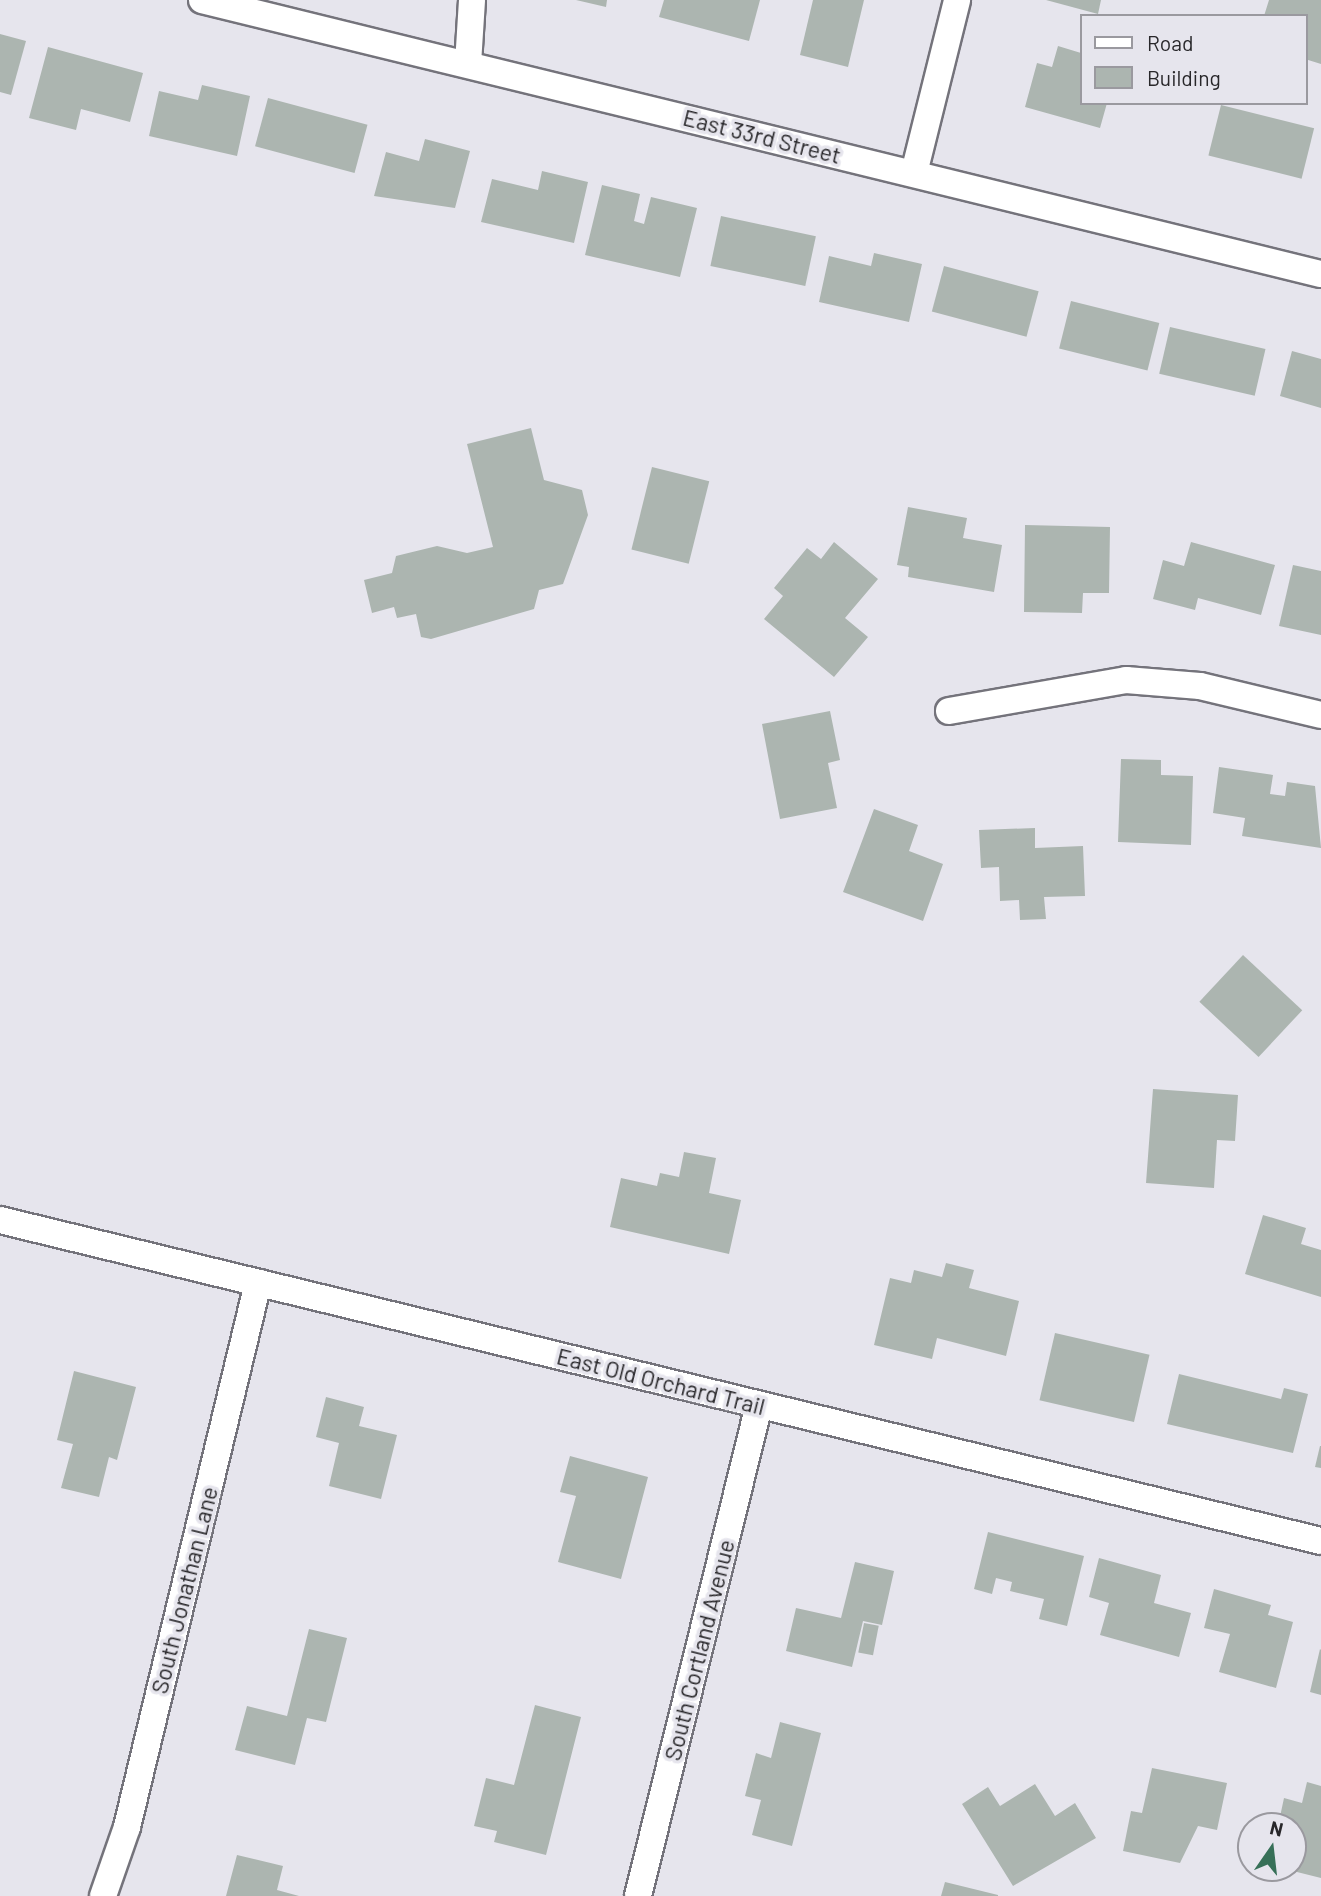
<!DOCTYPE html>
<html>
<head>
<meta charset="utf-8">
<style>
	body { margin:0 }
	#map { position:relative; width:1321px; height:1896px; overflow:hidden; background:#e6e5ed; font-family:Barlow,sans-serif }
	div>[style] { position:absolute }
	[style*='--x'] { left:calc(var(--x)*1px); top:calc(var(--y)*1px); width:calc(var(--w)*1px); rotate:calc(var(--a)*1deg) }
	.building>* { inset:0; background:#acb5b0; transform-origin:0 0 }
	.roads { filter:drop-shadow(2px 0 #74737b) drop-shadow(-2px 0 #74737b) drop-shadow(0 2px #74737b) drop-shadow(0 -2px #74737b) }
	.street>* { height:26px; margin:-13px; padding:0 13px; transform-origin:13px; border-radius:13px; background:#fff }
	span { translate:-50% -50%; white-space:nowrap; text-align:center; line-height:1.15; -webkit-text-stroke:7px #e6e5ed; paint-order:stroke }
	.street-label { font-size:23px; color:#28272a }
	.legend { position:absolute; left:1080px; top:14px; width:228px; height:91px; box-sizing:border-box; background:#e6e5ed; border:2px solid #9a999f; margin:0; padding:9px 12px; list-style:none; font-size:21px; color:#28272a }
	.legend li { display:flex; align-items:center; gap:14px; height:35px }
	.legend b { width:35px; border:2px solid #9a999f }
	.north { position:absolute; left:1237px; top:1812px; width:70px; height:70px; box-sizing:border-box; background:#e6e5ed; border:2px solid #9a999f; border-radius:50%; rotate:14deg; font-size:19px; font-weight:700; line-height:28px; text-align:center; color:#28272a }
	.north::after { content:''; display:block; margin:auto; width:24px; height:32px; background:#377058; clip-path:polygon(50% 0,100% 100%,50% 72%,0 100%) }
</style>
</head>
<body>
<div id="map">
	<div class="building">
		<i style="clip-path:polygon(576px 0,607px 0,606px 7px)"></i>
		<i style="clip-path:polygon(664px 0,760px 0,749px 41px,659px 17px)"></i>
		<i style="clip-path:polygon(813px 0,864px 0,848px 67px,800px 55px)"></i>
		<i style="clip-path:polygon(1046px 0,1101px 0,1098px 14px)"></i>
		<i style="clip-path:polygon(1269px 0,1321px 0,1321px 64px,1305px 59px,1305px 16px,1264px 16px)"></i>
		<i style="clip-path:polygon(0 34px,26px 41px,11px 95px,0 92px)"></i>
		<i style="clip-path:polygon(1058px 46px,1081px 53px,1081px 103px,1107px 103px,1100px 128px,1025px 107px,1037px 63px,1052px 67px)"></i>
		<i style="clip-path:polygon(48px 47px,143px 73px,130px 122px,81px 109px,76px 130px,29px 118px)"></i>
		<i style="clip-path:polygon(202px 85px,250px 96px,237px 156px,149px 136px,159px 91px,198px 100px)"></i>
		<i style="left:268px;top:98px;width:103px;height:50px;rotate:15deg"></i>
		<i style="left:1221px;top:105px;width:96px;height:52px;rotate:14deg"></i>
		<i style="clip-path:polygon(425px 139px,470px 151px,455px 208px,374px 196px,386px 152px,419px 161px)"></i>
		<i style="clip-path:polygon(542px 171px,588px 182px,574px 243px,481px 222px,492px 179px,538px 190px)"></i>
		<i style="clip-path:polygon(602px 185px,640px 194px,634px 221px,644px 224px,651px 197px,697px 208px,680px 277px,585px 255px)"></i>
		<i style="left:721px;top:216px;width:97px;height:51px;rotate:12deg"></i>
		<i style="clip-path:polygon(874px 253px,922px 264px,909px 322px,819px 302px,829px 256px,871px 266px)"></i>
		<i style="left:944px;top:266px;width:98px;height:47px;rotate:15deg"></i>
		<i style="left:1071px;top:301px;width:91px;height:49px;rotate:14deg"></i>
		<i style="left:1170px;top:327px;width:98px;height:48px;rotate:13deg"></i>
		<i style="clip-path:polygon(1292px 351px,1321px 359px,1321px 408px,1280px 396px)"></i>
		<i style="clip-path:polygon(531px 428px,544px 480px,582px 490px,588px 515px,563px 584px,539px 590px,534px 609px,431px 639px,421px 637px,416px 614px,397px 618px,394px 607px,372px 613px,364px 580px,392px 573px,396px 556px,437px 546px,467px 553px,493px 547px,467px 444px)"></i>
		<i style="left:652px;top:467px;width:59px;height:85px;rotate:14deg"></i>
		<i style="clip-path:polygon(908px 507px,967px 518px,963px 538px,1002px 545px,994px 592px,908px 577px,909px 567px,897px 565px)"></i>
		<i style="clip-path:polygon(1025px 525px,1110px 527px,1109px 593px,1083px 593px,1082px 613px,1024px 612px)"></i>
		<i style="clip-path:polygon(834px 542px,878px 579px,845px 618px,868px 637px,834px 677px,764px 619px,783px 596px,774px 588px,807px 548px,821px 559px)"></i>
		<i style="clip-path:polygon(1191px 542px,1275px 565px,1261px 615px,1198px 598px,1195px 610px,1153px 599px,1163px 560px,1184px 566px)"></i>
		<i style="clip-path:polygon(1293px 565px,1321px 571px,1321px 635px,1279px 626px)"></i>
		<i style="clip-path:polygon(830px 711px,840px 760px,828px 763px,837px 808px,780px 819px,762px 724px)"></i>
		<i style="clip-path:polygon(1121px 759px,1161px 760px,1161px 775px,1193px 776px,1191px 845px,1118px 842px)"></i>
		<i style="clip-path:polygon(1219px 767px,1273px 775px,1270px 794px,1285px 796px,1287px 782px,1315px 786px,1321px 848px,1242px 836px,1245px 818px,1213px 813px)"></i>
		<i style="clip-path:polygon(874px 809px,918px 825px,909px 851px,943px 864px,923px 921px,843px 892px)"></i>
		<i style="clip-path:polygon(1035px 828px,1035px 848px,1083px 846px,1085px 896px,1044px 897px,1046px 919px,1020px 920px,1019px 900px,1000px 901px,999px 867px,981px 868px,979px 830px)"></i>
		<i style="left:1243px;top:955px;width:81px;height:64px;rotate:43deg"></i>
		<i style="clip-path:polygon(1153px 1089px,1238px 1095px,1235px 1141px,1217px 1140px,1214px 1188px,1146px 1183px)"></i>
		<i style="clip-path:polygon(684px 1152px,716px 1158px,709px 1193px,741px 1200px,729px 1254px,610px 1227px,621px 1178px,657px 1186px,660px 1173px,679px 1177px)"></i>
		<i style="clip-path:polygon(1263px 1215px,1306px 1228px,1301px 1244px,1321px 1250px,1321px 1297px,1245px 1274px)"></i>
		<i style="clip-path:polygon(946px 1263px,974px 1270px,969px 1288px,1019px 1301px,1006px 1356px,937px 1338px,932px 1359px,874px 1345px,890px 1278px,911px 1283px,914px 1270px,942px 1277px)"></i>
		<i style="left:1055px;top:1333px;width:97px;height:69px;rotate:13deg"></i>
		<i style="clip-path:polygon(74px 1371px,136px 1387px,117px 1460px,109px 1457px,99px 1497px,61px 1488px,73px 1444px,57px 1440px)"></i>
		<i style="clip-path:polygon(1179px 1374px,1281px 1399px,1284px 1388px,1308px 1394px,1293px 1453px,1167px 1424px)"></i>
		<i style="clip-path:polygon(326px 1397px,364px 1407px,359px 1426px,397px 1435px,381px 1499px,329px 1486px,339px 1443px,316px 1437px)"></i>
		<i style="clip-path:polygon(1320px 1446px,1321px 1446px,1321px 1468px,1315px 1467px)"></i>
		<i style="clip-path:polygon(570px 1456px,648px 1477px,621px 1579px,558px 1562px,576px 1496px,560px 1492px)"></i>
		<i style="clip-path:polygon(988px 1532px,1084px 1556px,1067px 1626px,1039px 1619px,1044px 1599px,1010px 1591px,1012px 1582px,996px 1578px,992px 1594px,974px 1589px)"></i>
		<i style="clip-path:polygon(1099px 1558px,1161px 1575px,1154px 1603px,1191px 1613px,1179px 1657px,1100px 1635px,1109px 1603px,1089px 1597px)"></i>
		<i style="clip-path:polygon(855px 1562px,894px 1571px,882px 1625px,863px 1621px,852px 1667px,786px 1651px,796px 1608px,841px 1618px)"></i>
		<i style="clip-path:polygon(1214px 1589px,1271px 1605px,1268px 1615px,1293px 1622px,1276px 1688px,1219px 1672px,1230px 1634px,1204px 1628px)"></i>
		<i style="left:864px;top:1623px;width:15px;height:30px;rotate:11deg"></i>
		<i style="clip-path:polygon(309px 1629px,347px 1638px,326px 1722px,307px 1718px,295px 1765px,235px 1750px,247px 1706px,287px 1716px)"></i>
		<i style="clip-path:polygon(1320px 1649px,1321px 1650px,1321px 1695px,1310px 1692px)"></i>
		<i style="clip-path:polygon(535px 1705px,581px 1717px,546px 1855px,494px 1842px,497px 1831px,474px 1826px,486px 1778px,514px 1785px)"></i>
		<i style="clip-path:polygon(780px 1722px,821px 1733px,792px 1846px,752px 1835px,761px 1800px,745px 1796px,756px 1753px,771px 1758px)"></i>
		<i style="clip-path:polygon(1152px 1768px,1227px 1783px,1217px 1830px,1198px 1826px,1180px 1863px,1123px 1851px,1131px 1811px,1142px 1813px)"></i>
		<i style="clip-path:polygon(1307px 1782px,1321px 1786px,1321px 1878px,1285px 1869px,1293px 1868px,1293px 1826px,1278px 1826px,1284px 1798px,1302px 1803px)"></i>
		<i style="clip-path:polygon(1035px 1784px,1055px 1816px,1075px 1803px,1096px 1838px,1013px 1886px,962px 1804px,988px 1787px,1000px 1806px)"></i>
		<i style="clip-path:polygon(237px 1855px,283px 1866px,277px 1890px,299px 1896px,226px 1896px)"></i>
		<i style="clip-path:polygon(945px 1882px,998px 1895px,998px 1896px,941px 1896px)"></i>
	</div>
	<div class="roads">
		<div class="street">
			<i style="--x:202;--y:0;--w:1152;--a:13.76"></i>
			<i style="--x:468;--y:64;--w:64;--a:-86.4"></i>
			<i style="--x:914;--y:173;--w:178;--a:-76"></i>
			<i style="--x:949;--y:711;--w:180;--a:-9.9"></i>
			<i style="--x:1126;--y:680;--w:74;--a:4.6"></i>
			<i style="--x:1200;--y:686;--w:124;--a:13.5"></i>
			<i style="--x:0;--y:1220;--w:1359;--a:13.66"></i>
			<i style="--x:103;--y:1896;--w:73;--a:-70.8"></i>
			<i style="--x:127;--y:1827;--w:560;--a:-76.46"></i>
			<i style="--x:638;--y:1896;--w:506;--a:-76.16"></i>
		</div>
	</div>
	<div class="street-label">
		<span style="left:762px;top:136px;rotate:14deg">East 33rd Street</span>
		<span style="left:661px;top:1381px;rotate:14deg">East Old Orchard Trail</span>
		<span style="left:184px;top:1590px;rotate:-76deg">South Jonathan Lane</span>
		<span style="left:699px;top:1650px;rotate:-76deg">South Cortland Avenue</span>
	</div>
	<ul class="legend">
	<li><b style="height:9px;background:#fff"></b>Road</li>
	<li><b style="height:19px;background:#acb5b0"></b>Building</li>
	</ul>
	<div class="north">N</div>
</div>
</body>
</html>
